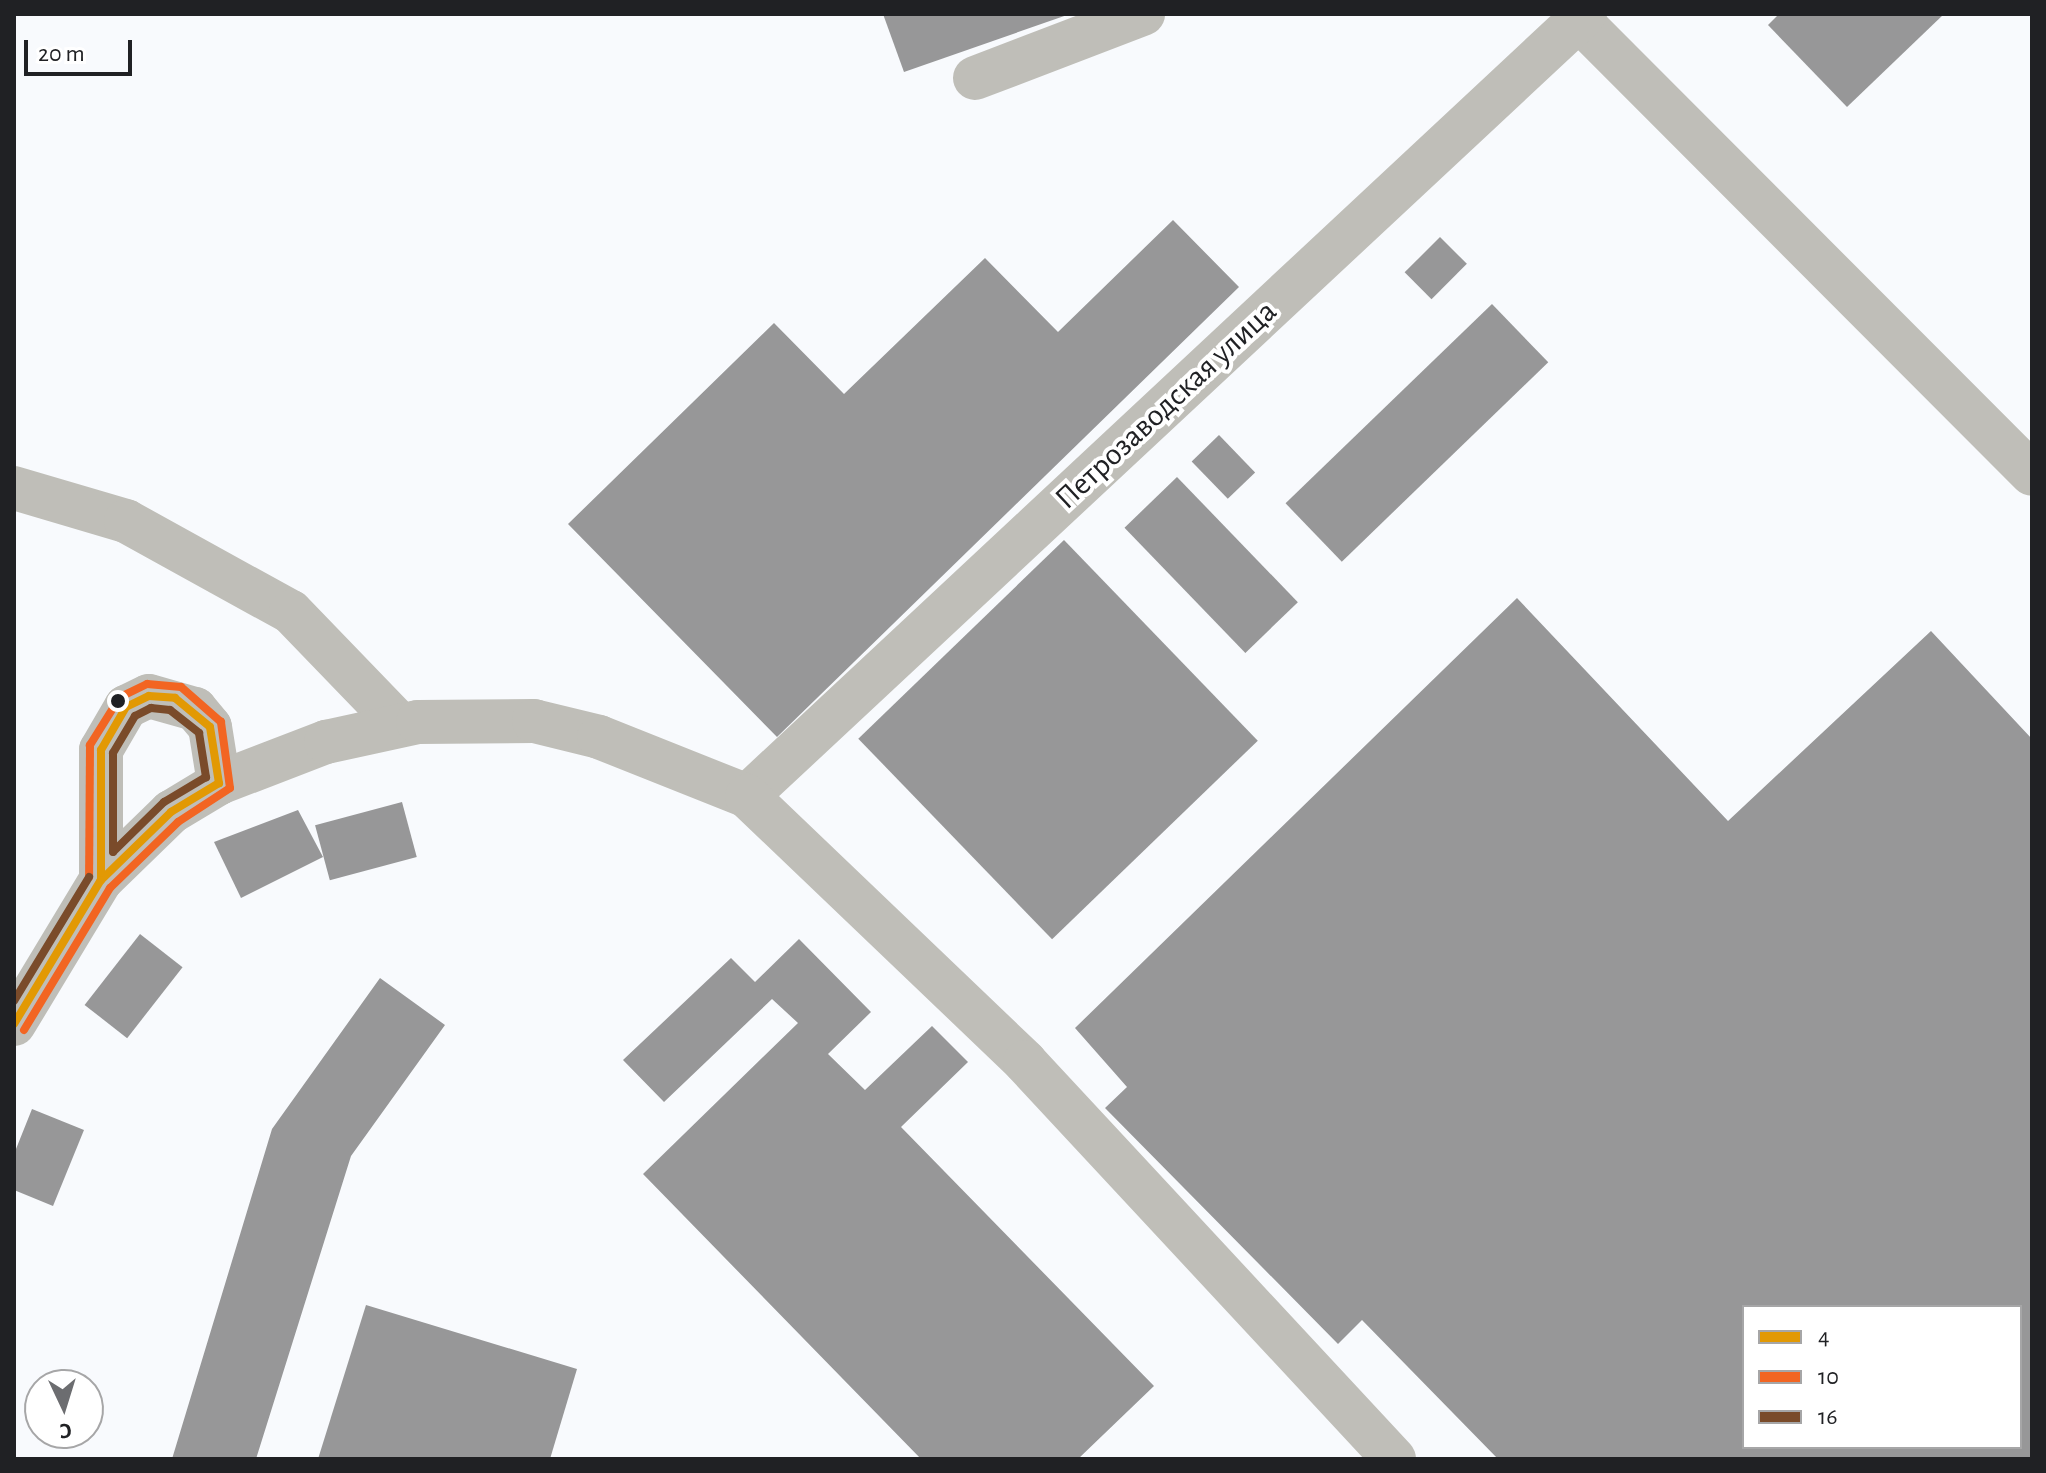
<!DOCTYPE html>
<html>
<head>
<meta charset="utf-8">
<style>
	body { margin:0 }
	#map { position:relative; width:2046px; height:1473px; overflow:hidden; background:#f8fafd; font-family:"Alegreya Sans",sans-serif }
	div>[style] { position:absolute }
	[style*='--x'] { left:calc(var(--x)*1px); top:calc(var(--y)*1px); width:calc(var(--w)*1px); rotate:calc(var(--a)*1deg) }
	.building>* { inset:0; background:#979798; transform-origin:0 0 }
	.minor>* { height:44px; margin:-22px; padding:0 22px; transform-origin:22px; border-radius:22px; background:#bfbeb8 }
	.bus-1>* { height:8px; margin:-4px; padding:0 4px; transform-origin:4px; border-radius:4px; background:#e29904 }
	.bus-2>* { height:8px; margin:-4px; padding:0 4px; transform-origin:4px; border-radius:4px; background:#f26522 }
	.bus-3>* { height:8px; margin:-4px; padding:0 4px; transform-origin:4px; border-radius:4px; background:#7a4b2a }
	.dots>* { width:22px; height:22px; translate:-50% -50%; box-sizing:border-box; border:4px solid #fff; border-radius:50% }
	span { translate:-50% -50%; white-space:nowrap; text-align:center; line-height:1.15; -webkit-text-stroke:8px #fff; paint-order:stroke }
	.street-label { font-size:32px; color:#202124 }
	.frame { position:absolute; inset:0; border:16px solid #202124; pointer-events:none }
	.legend { position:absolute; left:1742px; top:1305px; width:280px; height:144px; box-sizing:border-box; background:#fff; border:2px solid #a6a6a7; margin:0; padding:10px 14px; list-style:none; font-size:24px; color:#202124 }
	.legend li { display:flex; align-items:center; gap:16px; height:40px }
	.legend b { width:40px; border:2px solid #a6a6a7 }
	.north { position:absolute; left:24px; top:1369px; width:80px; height:80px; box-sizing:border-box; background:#fff; border:2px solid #a6a6a7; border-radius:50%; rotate:176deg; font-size:22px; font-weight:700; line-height:32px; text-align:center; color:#202124 }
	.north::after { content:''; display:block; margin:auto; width:28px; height:36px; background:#6c6d70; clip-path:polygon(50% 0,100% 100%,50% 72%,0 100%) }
	.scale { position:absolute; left:24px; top:40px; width:108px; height:36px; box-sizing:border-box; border:4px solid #202124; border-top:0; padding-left:10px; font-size:24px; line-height:28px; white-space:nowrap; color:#202124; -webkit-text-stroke:6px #fff; paint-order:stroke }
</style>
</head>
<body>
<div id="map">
	<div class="building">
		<i style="clip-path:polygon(883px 14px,1070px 14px,904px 72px)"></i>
		<i style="clip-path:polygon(1779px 14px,1944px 14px,1847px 107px,1768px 25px)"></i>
		<i style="clip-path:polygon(1173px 220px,1239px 287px,777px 737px,568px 524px,774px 323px,844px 394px,985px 258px,1058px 332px)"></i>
		<i style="left:1440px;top:237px;width:38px;height:50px;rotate:45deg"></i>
		<i style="left:1492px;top:304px;width:81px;height:287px;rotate:46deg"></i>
		<i style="left:1219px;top:435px;width:52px;height:38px;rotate:46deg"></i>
		<i style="left:1177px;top:477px;width:174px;height:73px;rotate:46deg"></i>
		<i style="left:1064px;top:540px;width:279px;height:286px;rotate:46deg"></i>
		<i style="clip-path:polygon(evenodd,1517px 598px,1728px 821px,1931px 631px,2032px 739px,2032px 1459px,1498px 1459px,1362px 1320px,1338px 1344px,1105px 1108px,1127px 1087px,1075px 1028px,1517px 598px,1744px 1307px,2020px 1307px,2020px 1447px,1744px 1447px,1744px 1307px)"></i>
		<i style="left:402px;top:802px;width:57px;height:90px;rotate:75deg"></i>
		<i style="clip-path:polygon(298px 810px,323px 857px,241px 898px,214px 842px)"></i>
		<i style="left:140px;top:934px;width:54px;height:90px;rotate:38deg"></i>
		<i style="clip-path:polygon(799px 939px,871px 1012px,828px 1054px,865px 1090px,932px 1026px,968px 1062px,901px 1127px,1154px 1386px,1078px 1459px,921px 1459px,643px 1174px,798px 1023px,772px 999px,664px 1102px,623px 1060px,731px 958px,755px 982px)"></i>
		<i style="clip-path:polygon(380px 978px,445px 1025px,351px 1156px,256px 1459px,172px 1459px,272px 1129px)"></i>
		<i style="clip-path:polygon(32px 1109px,84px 1130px,53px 1206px,14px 1190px,14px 1154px)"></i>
		<i style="clip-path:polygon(366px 1305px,577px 1369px,550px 1459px,318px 1459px)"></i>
	</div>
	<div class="minor">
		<i style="--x:1579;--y:20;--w:641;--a:45.06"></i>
		<i style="--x:975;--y:78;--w:180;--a:-20.9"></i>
		<i style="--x:14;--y:488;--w:117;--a:16.4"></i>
		<i style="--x:126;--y:521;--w:188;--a:28.9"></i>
		<i style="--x:291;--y:612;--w:157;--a:46"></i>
		<i style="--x:747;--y:796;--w:1146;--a:-43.02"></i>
		<i style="--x:101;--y:880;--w:130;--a:-90"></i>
		<i style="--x:101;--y:750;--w:50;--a:-59.8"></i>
		<i style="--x:126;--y:707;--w:25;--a:-26"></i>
		<i style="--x:149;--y:696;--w:48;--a:15.8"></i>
		<i style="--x:195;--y:709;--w:23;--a:50"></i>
		<i style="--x:210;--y:727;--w:57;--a:80.9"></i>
		<i style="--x:14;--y:1024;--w:168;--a:-58.9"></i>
		<i style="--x:101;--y:880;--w:98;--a:-44.2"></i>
		<i style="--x:171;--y:812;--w:56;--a:-31.1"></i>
		<i style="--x:219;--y:783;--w:115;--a:-21"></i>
		<i style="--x:326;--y:742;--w:94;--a:-12.3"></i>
		<i style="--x:418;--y:722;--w:116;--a:-0.5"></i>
		<i style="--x:534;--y:721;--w:67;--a:13.8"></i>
		<i style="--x:599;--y:737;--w:159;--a:21.7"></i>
		<i style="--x:747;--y:796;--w:385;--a:43.7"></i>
		<i style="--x:1025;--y:1062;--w:542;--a:47.09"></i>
	</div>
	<div class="bus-1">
		<i style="--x:149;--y:696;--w:26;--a:4"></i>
		<i style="--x:175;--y:698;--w:45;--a:39.6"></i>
		<i style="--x:210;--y:727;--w:57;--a:80.9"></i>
		<i style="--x:219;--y:783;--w:56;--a:148.9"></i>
		<i style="--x:171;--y:812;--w:98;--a:135.8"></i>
		<i style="--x:101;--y:880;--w:130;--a:-90"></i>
		<i style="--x:101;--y:750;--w:50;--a:-59.8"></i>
		<i style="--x:126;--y:707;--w:25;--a:-26"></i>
		<i style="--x:14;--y:1024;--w:168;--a:-58.9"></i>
	</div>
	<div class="bus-2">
		<i style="--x:24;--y:1030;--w:166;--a:-58.8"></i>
		<i style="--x:110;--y:888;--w:95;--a:-44.1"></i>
		<i style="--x:178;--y:822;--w:62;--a:-33.2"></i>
		<i style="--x:230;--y:788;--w:67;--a:-97.8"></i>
		<i style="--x:221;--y:722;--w:53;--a:-138.8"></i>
		<i style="--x:181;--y:687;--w:34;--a:-175"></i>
		<i style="--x:147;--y:684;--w:30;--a:154"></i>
		<i style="--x:120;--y:697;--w:57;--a:122"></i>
		<i style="--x:90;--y:745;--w:132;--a:90.4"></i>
	</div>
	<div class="bus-3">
		<i style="--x:151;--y:708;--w:19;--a:6"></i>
		<i style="--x:170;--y:710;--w:37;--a:38"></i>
		<i style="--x:199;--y:733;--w:45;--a:81"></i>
		<i style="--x:206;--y:777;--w:49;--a:149.2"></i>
		<i style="--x:164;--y:802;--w:71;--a:135.6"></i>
		<i style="--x:113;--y:852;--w:99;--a:-90"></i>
		<i style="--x:113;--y:753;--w:43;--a:-59.3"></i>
		<i style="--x:135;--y:716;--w:18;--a:-27"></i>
		<i style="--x:14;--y:1001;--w:145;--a:-58.8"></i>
	</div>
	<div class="dots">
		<i style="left:118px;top:701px;background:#202124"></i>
	</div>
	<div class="street-label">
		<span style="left:1166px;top:405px;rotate:-43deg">Петрозаводская улица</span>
	</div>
	<div class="frame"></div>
	<ul class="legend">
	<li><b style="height:10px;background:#e29904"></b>4</li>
	<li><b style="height:10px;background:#f26522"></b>10</li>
	<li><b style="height:10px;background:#7a4b2a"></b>16</li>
	</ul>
	<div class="north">С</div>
	<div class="scale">20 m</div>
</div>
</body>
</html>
